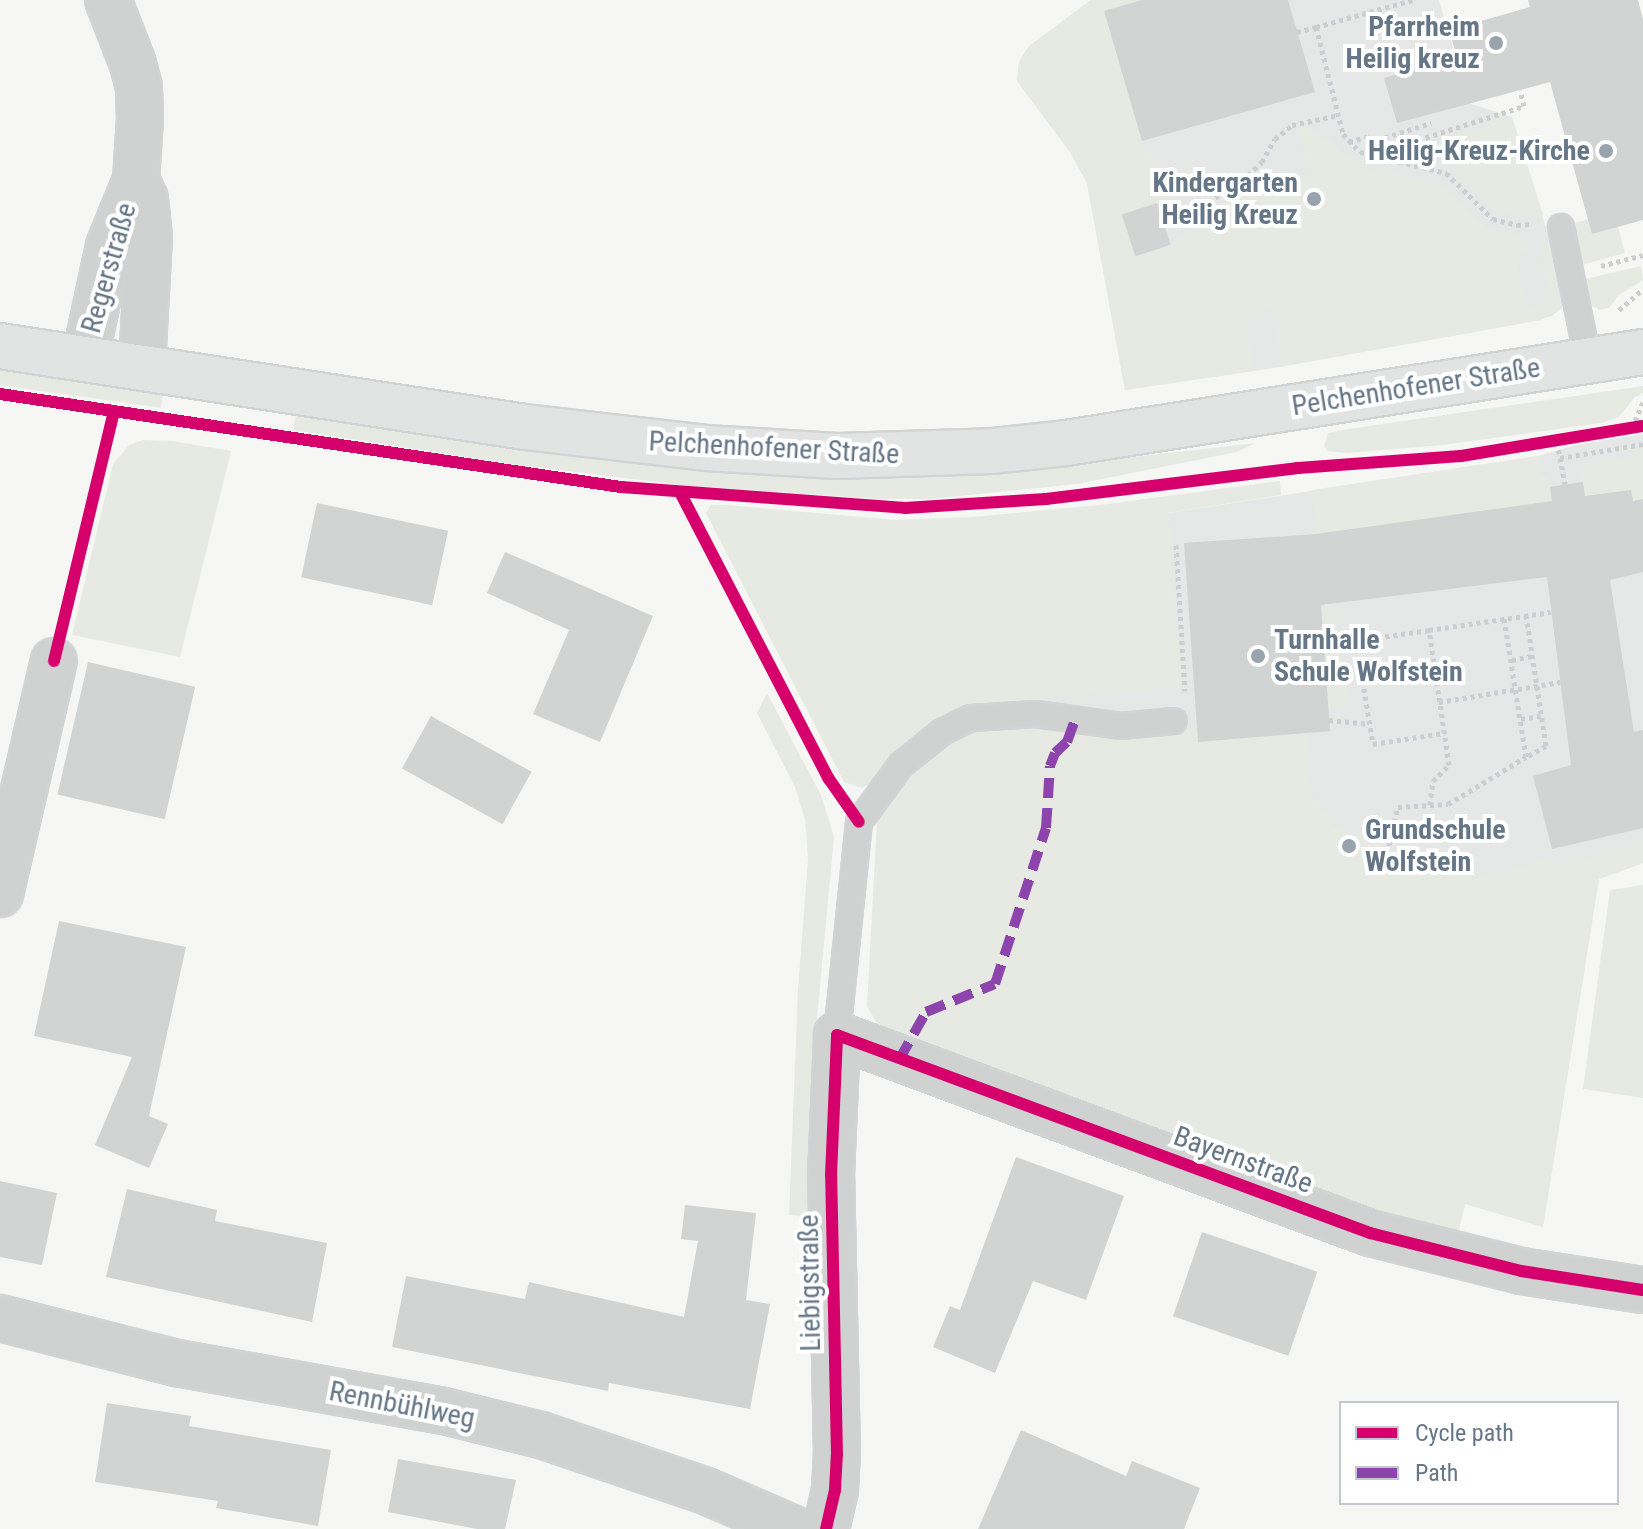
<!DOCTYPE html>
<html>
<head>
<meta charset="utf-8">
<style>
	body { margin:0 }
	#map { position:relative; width:1643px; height:1529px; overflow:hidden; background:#f6f7f5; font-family:"Roboto Condensed",sans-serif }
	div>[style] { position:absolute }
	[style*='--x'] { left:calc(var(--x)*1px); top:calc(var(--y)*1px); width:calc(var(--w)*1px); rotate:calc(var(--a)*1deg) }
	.built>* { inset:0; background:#e6e8e8 }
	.green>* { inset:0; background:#e6eae3; transform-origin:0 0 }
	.building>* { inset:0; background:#d2d3d3; transform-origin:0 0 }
	.path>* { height:5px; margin-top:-2.5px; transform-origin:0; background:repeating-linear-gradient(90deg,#cccecf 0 4px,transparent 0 8px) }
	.roads { filter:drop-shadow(2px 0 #d1d4d5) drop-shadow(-2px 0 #d1d4d5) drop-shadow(0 2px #d1d4d5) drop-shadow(0 -2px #d1d4d5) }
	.service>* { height:24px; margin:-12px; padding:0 12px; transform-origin:12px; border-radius:12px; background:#d0d2d2 }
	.minor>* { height:44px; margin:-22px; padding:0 22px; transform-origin:22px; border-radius:22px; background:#d0d2d2 }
	.secondary>* { height:44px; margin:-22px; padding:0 22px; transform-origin:22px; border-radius:22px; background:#e2e3e3 }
	.quiet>* { height:10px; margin-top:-5px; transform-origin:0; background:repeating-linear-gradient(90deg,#8e44ad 0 20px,transparent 0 30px) }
	.cycleway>* { height:12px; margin:-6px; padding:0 6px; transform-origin:6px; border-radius:6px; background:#d6006c }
	.dots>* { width:22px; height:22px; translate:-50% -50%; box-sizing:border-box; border:4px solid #fff; border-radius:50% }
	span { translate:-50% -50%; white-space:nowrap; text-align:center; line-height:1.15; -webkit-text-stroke:8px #fff; paint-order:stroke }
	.poi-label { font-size:28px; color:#657687; font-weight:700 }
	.right { translate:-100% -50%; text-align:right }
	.left { translate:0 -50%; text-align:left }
	.street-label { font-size:28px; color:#657687 }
	.legend { position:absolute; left:1339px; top:1401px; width:280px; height:104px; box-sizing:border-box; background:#fff; border:2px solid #c1c8cf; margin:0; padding:10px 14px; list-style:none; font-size:24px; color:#657687 }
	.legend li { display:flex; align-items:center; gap:16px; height:40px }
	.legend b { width:40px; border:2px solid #c1c8cf }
</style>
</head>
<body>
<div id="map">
	<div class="built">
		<i style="clip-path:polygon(1091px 0,1439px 0,1469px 103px,1512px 117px,1549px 238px,1561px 283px,1562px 308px,1552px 316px,1519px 324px,1268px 369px,1125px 390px,1087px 183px,1070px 152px,1017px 81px,1019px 62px,1028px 47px)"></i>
		<i style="clip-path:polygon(1643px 434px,1643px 863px,1599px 879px,1543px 1227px,985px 724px,973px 704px,1168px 513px,1538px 456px,1576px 445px)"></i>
	</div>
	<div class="green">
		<i style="clip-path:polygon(1091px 0,1142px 0,1104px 11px,1142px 141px,1183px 210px,1163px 219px,1157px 203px,1122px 215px,1135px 257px,1171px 245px,1211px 206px,1312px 176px,1296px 127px,1308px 123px,1310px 132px,1328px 139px,1350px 160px,1373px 170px,1442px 185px,1489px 230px,1522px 234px,1526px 253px,1516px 255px,1525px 307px,1550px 303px,1540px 243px,1550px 242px,1561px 283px,1562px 308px,1541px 320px,1282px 366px,1275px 309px,1247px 313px,1251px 371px,1125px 390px,1087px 183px,1070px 152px,1017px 81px,1019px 62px,1028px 47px)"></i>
		<i style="clip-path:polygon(1512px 117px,1543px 214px,1537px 217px,1496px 213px,1455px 173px,1460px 145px,1458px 134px)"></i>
		<i style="clip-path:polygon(1588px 219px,1592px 234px,1618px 227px,1625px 253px,1578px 266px,1567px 225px)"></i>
		<i style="clip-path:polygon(1641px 266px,1643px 280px,1619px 295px,1609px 308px,1599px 310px,1587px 303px,1581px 280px)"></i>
		<i style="left:0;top:369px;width:165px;height:16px;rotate:8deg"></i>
		<i style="clip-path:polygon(1643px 386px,1643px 393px,1634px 398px,1619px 417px,1601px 423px,1443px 445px,1347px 453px,1327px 451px,1324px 446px,1328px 433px,1342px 430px)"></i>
		<i style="clip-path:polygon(296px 414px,645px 463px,851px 478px,982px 474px,1256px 443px,1237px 452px,1077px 484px,930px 499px,881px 499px,690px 486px,510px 464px,293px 430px)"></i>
		<i style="clip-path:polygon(143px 440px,172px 441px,231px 451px,180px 657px,72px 635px,113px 464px,129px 445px)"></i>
		<i style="clip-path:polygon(1643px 455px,1643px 499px,1633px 501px,1631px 490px,1585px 496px,1580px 463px)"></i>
		<i style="clip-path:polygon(1538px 456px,1540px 477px,1548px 477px,1552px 501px,1316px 534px,1312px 490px)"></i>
		<i style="clip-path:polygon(1280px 481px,1281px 495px,1168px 513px,1182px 687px,973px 704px,938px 720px,915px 737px,871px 783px,862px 788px,844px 782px,706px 513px,711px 505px,726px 505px,896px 520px,971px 517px,1100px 505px)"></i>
		<i style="clip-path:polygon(1334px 604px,1348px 705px,1328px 708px,1321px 605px)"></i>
		<i style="clip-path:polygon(767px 693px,821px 795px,834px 837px,811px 1082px,808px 1217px,789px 1215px,798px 989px,808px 859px,805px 819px,795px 787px,757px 713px)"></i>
		<i style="clip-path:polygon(985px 724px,1057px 726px,1107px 737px,1198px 729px,1199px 741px,1306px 734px,1307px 785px,1334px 829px,1382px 843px,1378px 859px,1393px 864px,1398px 848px,1502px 879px,1542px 856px,1564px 864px,1643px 843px,1643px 863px,1599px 879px,1543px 1227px,1465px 1204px,1458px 1235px,1224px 1162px,893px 1038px,878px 1025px,867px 1006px,877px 822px,920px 765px,946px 742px)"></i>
		<i style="clip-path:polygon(1643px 885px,1643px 1098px,1583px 1089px,1610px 890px)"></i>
	</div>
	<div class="building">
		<i style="clip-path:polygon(1142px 0,1288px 0,1315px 92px,1142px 141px,1104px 11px)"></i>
		<i style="clip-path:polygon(1528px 0,1638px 0,1643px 20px,1643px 220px,1592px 234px,1550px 82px,1397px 123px,1384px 78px,1457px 57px,1449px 30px,1530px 7px)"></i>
		<i style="left:1157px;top:203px;width:44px;height:37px;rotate:72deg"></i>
		<i style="clip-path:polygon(1583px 482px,1585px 496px,1631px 490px,1633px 501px,1643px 499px,1643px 572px,1610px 580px,1634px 732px,1643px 730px,1643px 828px,1552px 849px,1533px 776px,1571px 765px,1547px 577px,1321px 605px,1330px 731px,1198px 742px,1184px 543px,1316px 534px,1552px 501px,1550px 487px)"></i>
		<i style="left:317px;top:503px;width:134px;height:76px;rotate:12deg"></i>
		<i style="clip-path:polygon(505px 552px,653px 616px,600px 742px,533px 714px,569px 630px,487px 593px)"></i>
		<i style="left:88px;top:662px;width:110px;height:136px;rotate:13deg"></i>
		<i style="left:431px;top:716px;width:115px;height:60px;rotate:29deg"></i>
		<i style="clip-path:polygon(59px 921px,186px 947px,149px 1116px,168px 1124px,149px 1168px,95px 1145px,132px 1057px,34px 1036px)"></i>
		<i style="clip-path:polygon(1016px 1157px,1124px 1196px,1086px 1300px,1033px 1281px,995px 1373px,933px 1347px,950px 1306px,960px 1310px)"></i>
		<i style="clip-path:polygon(0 1181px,57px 1193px,42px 1265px,0 1257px)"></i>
		<i style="clip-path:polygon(127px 1189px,217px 1210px,215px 1221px,327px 1243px,312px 1322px,106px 1277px)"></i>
		<i style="clip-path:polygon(685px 1205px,756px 1213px,746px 1300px,770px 1304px,750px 1409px,609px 1383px,608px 1391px,392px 1347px,406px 1276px,525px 1299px,529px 1282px,684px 1317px,698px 1241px,681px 1239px)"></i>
		<i style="left:1202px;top:1232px;width:122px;height:89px;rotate:19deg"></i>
		<i style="clip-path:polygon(107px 1403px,191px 1416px,189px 1426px,331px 1450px,318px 1526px,216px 1508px,218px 1501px,95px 1482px)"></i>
		<i style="clip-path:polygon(1021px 1430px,1126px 1476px,1132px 1461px,1200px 1488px,1184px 1529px,978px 1529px)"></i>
		<i style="clip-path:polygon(398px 1459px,516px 1480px,505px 1529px,477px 1529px,388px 1512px)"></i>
	</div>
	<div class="path">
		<i style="--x:1316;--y:27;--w:101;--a:-15.6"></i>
		<i style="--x:1297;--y:32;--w:20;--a:-15"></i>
		<i style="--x:1316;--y:27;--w:110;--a:75.8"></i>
		<i style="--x:1343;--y:134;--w:25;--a:47"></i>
		<i style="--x:1360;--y:152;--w:89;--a:13.7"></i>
		<i style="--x:1446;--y:173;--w:66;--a:44.4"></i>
		<i style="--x:1493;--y:219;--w:25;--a:14"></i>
		<i style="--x:1517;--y:225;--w:13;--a:-4"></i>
		<i style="--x:1377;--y:140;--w:57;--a:-17.5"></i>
		<i style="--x:1349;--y:142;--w:19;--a:-16"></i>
		<i style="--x:1367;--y:137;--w:20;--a:20"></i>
		<i style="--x:1386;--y:144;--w:32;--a:-7"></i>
		<i style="--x:1418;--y:140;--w:111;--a:-17.8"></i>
		<i style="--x:1524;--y:106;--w:16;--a:-104"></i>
		<i style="--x:1176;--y:225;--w:88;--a:-34.8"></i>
		<i style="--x:1248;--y:175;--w:19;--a:-43"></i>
		<i style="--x:1262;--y:162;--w:26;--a:-61"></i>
		<i style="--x:1275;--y:139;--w:22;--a:-39"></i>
		<i style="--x:1292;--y:125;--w:48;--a:-12"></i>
		<i style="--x:1601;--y:266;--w:43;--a:-14.7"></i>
		<i style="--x:1619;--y:310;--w:32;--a:-41"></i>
		<i style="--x:1632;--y:428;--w:28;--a:-67"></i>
		<i style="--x:1557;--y:442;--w:43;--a:79.2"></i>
		<i style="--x:1560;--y:458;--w:84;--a:-9.6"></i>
		<i style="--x:1176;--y:545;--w:146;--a:86.5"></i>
		<i style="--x:1526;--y:615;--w:133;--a:81.3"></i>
		<i style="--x:1546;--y:746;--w:23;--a:151"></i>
		<i style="--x:1429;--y:630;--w:74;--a:171.4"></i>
		<i style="--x:1356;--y:641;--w:104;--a:80.6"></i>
		<i style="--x:1373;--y:744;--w:72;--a:-8.8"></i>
		<i style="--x:1512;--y:660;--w:20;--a:-11"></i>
		<i style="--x:1439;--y:702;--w:123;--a:-9.4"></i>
		<i style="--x:1521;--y:719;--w:20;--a:-9"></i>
		<i style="--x:1329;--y:720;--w:40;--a:5.7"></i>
		<i style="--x:1430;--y:805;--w:24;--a:-83"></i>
		<i style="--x:1433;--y:781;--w:23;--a:-45"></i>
		<i style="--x:1449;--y:765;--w:136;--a:-98.4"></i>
		<i style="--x:1429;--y:630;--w:123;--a:-8.4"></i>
		<i style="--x:1385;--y:861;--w:56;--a:-76.5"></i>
		<i style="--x:1398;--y:807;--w:50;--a:-3.4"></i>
		<i style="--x:1448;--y:804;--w:91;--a:-31.1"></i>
		<i style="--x:1526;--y:757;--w:141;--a:-99"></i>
	</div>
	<div class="roads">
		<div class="service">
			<i style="--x:1561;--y:227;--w:136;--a:78.5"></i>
			<i style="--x:837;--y:1035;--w:214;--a:-84.1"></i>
			<i style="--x:859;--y:822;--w:71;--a:-53.6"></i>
			<i style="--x:901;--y:765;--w:53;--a:-38.8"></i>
			<i style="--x:942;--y:732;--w:32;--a:-26"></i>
			<i style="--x:971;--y:718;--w:65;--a:-3.5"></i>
			<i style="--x:1036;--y:714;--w:85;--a:8.1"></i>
			<i style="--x:1120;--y:726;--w:54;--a:-5.3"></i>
		</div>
		<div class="minor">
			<i style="--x:136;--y:180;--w:21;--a:65"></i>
			<i style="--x:145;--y:199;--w:38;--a:84"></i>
			<i style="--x:149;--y:237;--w:129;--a:93.1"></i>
			<i style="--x:85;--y:358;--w:115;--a:-77.9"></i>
			<i style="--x:109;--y:246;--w:71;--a:-67.8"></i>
			<i style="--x:136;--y:180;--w:62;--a:-86.3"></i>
			<i style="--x:140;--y:118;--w:31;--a:-92"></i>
			<i style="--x:139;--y:87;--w:24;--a:-105"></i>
			<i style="--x:133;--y:64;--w:69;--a:-111.3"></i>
			<i style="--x:0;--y:894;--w:239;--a:-77"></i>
			<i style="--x:0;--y:1318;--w:183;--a:14.3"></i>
			<i style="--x:177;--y:1363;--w:271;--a:10.2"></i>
			<i style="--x:444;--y:1411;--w:100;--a:13.9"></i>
			<i style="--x:541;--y:1435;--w:174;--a:18.7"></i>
			<i style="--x:706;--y:1491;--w:96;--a:23.4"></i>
			<i style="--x:826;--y:1529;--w:40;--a:-77"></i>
			<i style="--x:835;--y:1490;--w:35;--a:-87"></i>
			<i style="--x:837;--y:1455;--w:280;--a:-91.2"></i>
			<i style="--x:831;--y:1175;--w:140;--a:-87.5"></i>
			<i style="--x:837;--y:1035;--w:569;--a:20.38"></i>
			<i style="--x:1370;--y:1233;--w:156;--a:14.1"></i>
			<i style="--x:1521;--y:1271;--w:123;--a:8.9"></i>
		</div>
		<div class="secondary">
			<i style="--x:0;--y:346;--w:531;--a:8.77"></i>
			<i style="--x:525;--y:427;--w:182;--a:6.6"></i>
			<i style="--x:706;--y:448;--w:131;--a:3.5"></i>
			<i style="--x:837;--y:456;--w:155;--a:-1.8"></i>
			<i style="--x:992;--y:451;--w:74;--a:-6.2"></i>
			<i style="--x:1066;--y:443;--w:584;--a:-8.96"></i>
		</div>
	</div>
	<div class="quiet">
		<i style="--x:899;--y:1060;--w:55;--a:-60.6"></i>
		<i style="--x:926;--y:1012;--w:74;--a:-22.1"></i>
		<i style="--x:995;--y:984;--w:164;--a:-71.9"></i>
		<i style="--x:1046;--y:828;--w:62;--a:-86.3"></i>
		<i style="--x:1050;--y:766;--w:14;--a:-69"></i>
		<i style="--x:1055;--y:753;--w:16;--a:-43"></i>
		<i style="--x:1067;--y:742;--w:23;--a:-70"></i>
	</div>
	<div class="cycleway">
		<i style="--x:0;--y:394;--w:628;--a:8.52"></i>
		<i style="--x:621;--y:487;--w:285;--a:4.2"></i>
		<i style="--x:905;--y:508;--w:141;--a:-3.7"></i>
		<i style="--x:1046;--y:499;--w:254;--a:-7"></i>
		<i style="--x:1298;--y:468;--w:163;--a:-4.2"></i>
		<i style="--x:1461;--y:456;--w:184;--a:-9.4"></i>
		<i style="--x:681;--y:494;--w:321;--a:62.6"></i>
		<i style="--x:829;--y:779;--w:52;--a:55.1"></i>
		<i style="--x:54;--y:661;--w:256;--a:-76.5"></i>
		<i style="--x:826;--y:1529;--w:40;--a:-77"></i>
		<i style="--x:835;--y:1490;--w:35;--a:-87"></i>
		<i style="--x:837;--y:1455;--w:280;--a:-91.2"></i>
		<i style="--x:831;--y:1175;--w:140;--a:-87.5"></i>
		<i style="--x:837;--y:1035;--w:569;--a:20.38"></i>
		<i style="--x:1370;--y:1233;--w:156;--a:14.1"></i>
		<i style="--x:1521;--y:1271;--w:123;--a:8.9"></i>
	</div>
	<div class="dots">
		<i style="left:1496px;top:43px;background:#98a3ae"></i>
		<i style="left:1606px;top:151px;background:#98a3ae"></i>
		<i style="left:1314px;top:199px;background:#98a3ae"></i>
		<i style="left:1258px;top:656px;background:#98a3ae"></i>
		<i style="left:1349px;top:846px;background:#98a3ae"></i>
	</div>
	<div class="poi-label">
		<span class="right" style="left:1480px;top:43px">Pfarrheim<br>Heilig kreuz</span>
		<span class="right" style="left:1590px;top:151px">Heilig-Kreuz-Kirche</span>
		<span class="right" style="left:1298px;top:199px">Kindergarten<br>Heilig Kreuz</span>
		<span class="left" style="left:1274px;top:656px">Turnhalle<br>Schule Wolfstein</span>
		<span class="left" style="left:1365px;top:846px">Grundschule<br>Wolfstein</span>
	</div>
	<div class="street-label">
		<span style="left:109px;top:268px;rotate:-74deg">Regerstraße</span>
		<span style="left:1416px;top:387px;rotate:-9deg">Pelchenhofener Straße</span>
		<span style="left:774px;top:448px;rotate:3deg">Pelchenhofener Straße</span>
		<span style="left:1243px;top:1160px;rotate:20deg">Bayernstraße</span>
		<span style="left:810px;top:1283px;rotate:-91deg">Liebigstraße</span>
		<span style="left:402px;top:1405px;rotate:11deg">Rennbühlweg</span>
	</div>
	<ul class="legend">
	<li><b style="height:10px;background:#d6006c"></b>Cycle path</li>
	<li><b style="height:10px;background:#8e44ad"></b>Path</li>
	</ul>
</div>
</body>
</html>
